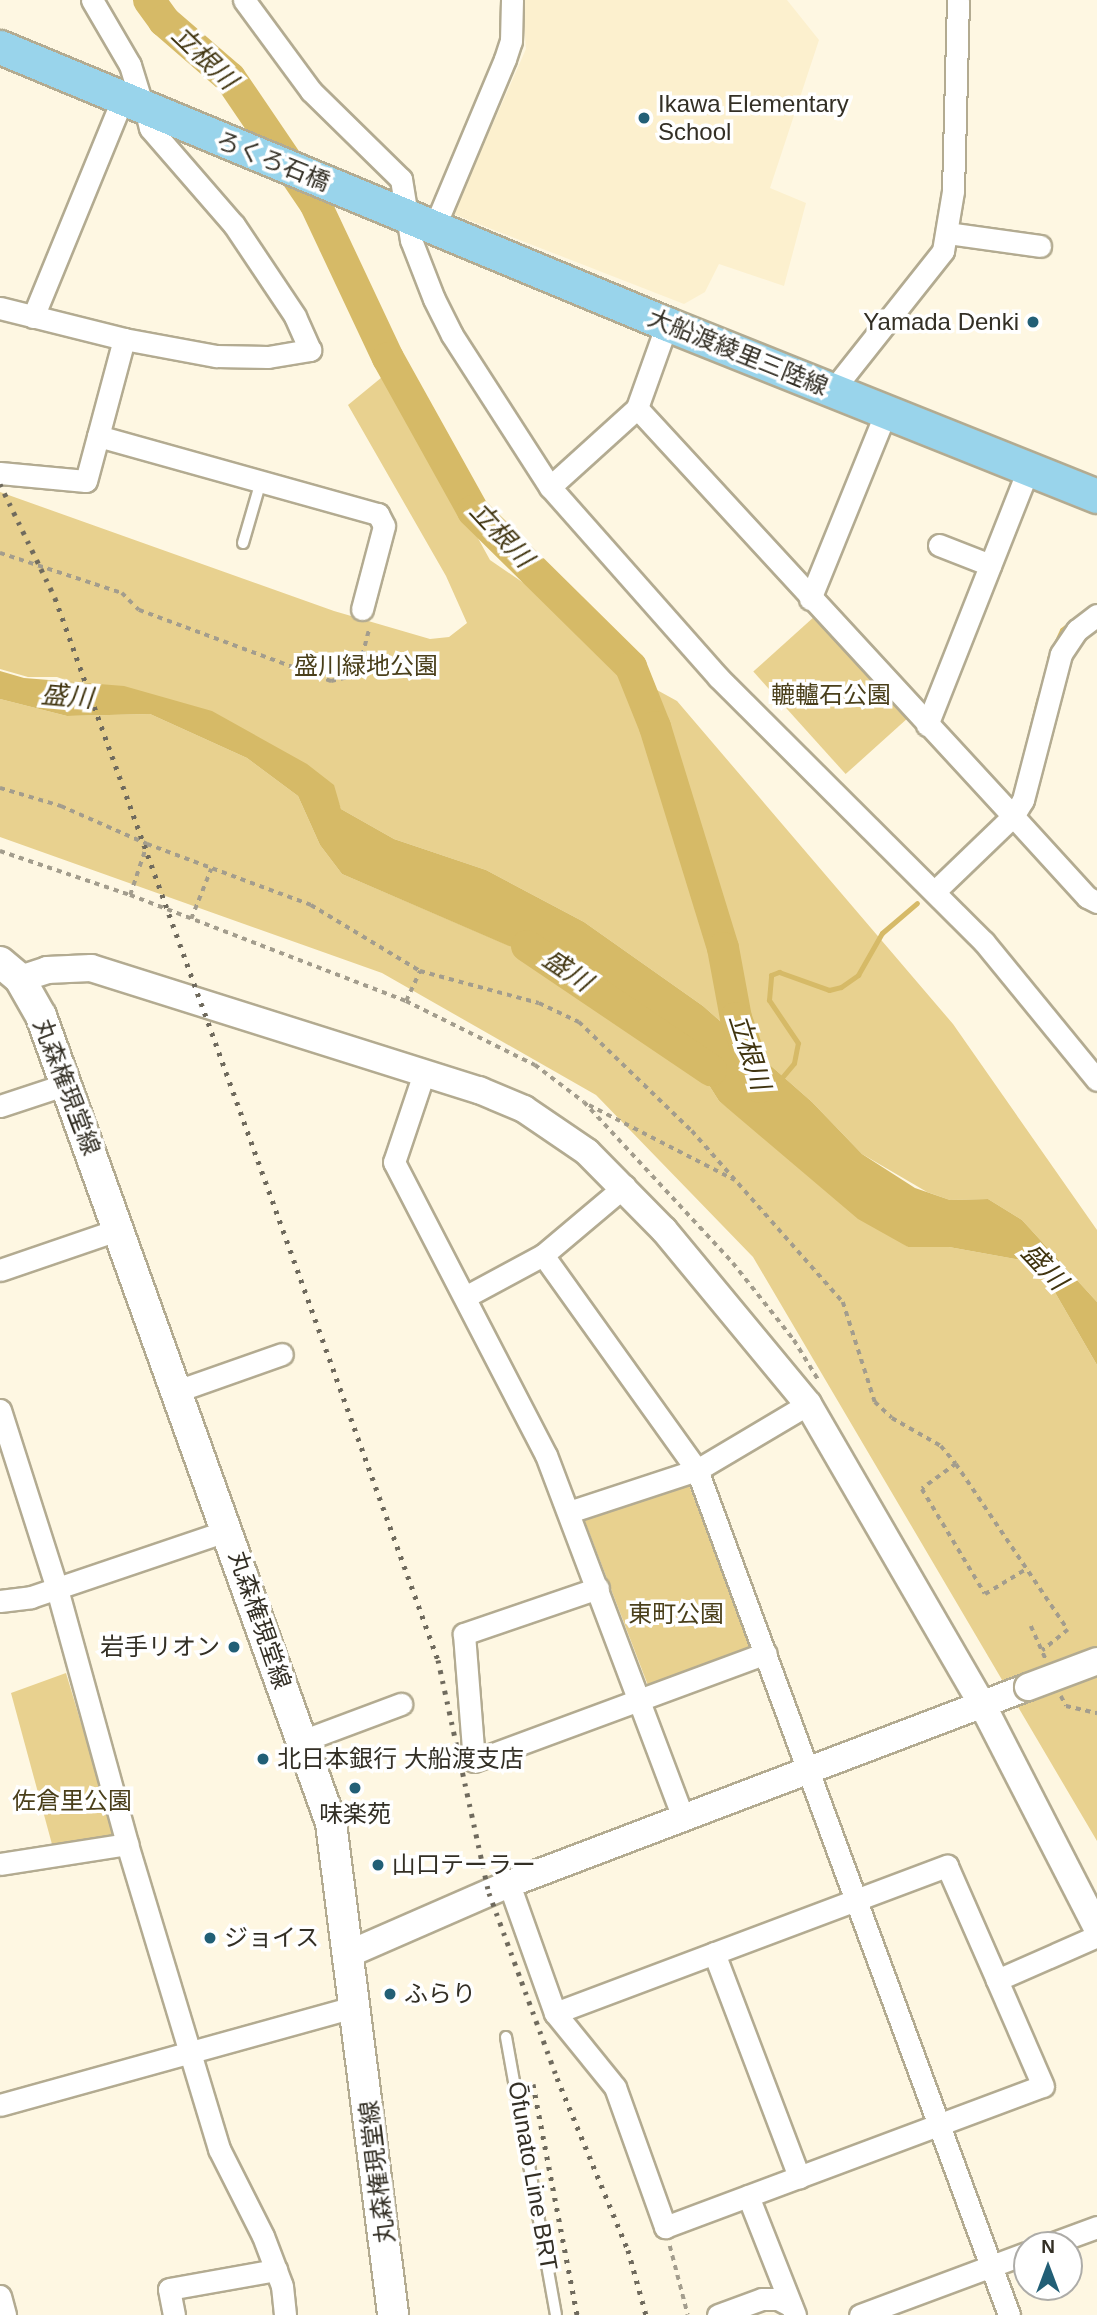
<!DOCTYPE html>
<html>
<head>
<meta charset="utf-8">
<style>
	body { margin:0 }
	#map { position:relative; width:1097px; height:2315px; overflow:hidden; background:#fef7e2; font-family:Arial,"Noto Sans JP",sans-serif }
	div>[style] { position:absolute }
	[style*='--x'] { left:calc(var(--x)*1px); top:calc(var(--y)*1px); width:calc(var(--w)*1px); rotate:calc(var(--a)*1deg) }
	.built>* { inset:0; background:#fcf0ce }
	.green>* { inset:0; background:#e8d18f; transform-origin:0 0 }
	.water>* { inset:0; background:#d6ba67 }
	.stream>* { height:5px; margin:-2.5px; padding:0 2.5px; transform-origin:2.5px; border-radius:2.5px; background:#d6ba67 }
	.river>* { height:32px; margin:-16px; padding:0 16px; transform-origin:16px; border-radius:16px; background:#d6ba67 }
	.path>* { height:3.5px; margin-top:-1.75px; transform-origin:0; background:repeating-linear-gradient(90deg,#a39d8d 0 5px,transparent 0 10px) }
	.roads { filter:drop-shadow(2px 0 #b3ab91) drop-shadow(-2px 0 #b3ab91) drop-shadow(0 2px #b3ab91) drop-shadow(0 -2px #b3ab91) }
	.service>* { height:10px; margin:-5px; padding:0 5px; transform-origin:5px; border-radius:5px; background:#fff }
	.minor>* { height:21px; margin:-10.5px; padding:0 10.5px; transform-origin:10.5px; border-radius:10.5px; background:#fff }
	.tertiary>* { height:26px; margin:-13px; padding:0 13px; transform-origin:13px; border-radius:13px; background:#fff }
	.secondary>* { height:30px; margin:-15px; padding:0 15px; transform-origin:15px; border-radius:15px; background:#fff }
	.primary>* { height:33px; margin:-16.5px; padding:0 16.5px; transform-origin:16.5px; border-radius:16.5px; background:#99d4eb }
	.rail>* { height:5px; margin-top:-2.5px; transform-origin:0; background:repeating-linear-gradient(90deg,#6f6a5d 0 3.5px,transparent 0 10.5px) }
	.bridges { filter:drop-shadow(2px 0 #b3ab91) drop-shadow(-2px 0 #b3ab91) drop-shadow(0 2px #b3ab91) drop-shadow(0 -2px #b3ab91) }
	.tertiary-bridge>* { height:26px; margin:-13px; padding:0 13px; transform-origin:13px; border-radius:13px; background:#fff }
	.dots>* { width:19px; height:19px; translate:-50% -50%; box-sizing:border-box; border:4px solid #fff; border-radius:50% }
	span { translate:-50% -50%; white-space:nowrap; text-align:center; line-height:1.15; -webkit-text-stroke:7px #fff; paint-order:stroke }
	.poi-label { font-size:24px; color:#332f25 }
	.left { translate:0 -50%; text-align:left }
	.right { translate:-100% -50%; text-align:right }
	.street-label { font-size:24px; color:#332f25 }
	.park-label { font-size:24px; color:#4a3f1a }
	.water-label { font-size:26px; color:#40340f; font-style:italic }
	.north { position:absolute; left:1013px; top:2231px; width:70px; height:70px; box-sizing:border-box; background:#fff; border:2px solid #adaca8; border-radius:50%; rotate:0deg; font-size:19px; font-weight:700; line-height:28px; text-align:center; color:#332f25 }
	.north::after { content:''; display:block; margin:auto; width:24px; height:32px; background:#225f76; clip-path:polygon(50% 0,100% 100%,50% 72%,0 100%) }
</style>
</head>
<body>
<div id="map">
	<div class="built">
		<i style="clip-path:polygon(522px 0,787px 0,819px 40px,770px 188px,806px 203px,784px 286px,719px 264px,705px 292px,684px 304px,453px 214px,526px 49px)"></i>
	</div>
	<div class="green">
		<i style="clip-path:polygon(387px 373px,490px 560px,547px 599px,626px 673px,677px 701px,953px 1024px,1097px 1230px,1097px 1302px,1022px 1220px,988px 1199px,950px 1200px,927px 1192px,862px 1154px,812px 1102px,703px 1006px,584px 922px,486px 870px,394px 839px,341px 809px,331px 783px,57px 677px,28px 677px,0 669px,0 492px,334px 611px,430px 639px,449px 637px,467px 623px,446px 576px,348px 405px)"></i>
		<i style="left:815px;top:616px;width:138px;height:83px;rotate:48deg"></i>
		<i style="clip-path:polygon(0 699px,67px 716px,150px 714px,247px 758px,298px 796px,320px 845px,342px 874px,589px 980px,638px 1008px,700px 1071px,719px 1101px,908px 1247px,949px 1247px,1038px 1263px,1097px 1365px,1097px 1841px,753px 1257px,596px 1095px,382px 973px,0 837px)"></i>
		<i style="left:687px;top:1480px;width:185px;height:110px;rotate:69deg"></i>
		<i style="clip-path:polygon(66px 1673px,114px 1833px,107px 1840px,53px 1848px,11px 1693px)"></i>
	</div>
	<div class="water">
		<i style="clip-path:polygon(0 671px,24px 678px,124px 686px,212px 711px,307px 764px,334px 785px,341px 809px,394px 839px,486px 870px,584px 922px,703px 1006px,812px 1102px,862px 1154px,915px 1188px,950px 1200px,988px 1199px,1022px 1220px,1097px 1302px,1097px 1365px,1038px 1263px,949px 1247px,908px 1247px,858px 1219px,719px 1101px,700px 1071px,638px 1008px,588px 980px,342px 874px,320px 845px,298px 796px,247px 758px,150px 714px,67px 716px,0 699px)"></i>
	</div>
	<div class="stream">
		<i style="--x:1049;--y:658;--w:31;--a:-65"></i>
		<i style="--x:1062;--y:630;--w:28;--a:-39"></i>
		<i style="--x:1031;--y:729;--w:32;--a:-76"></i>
		<i style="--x:779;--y:1081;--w:23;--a:-50"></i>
		<i style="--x:794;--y:1063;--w:20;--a:-79"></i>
		<i style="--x:798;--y:1043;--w:52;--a:-124"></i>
		<i style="--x:769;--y:1000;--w:25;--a:-85"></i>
		<i style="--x:771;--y:975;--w:9;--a:-21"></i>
		<i style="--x:779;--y:972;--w:53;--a:19.8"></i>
		<i style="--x:829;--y:990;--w:12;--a:-14"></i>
		<i style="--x:841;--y:987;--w:21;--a:-35"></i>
		<i style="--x:858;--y:975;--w:48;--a:-60.3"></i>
		<i style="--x:882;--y:933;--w:46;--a:-40.6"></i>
	</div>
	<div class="river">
		<i style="--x:149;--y:0;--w:26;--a:54"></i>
		<i style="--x:164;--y:21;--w:87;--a:40.8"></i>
		<i style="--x:230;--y:78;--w:151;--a:55.8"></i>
		<i style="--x:315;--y:203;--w:171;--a:64.8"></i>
		<i style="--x:388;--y:358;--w:175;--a:60.9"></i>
		<i style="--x:473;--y:511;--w:222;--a:44.6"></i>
		<i style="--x:631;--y:667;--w:65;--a:68.2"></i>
		<i style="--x:655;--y:727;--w:231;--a:72.9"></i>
		<i style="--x:723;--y:948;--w:71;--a:79.5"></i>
		<i style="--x:736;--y:1018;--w:73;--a:70.8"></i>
		<i style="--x:527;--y:946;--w:222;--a:34"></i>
	</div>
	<div class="path">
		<i style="--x:0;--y:553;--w:128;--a:18.2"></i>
		<i style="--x:122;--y:593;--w:24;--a:45"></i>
		<i style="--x:139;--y:610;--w:205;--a:20.3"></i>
		<i style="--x:331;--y:681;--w:27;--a:-13"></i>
		<i style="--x:357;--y:675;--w:48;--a:-75.4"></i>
		<i style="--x:0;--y:788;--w:64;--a:16.4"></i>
		<i style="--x:61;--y:806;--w:94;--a:23.8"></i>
		<i style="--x:147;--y:844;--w:175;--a:20.4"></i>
		<i style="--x:311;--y:905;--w:127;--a:31.2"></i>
		<i style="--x:420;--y:971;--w:123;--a:15.1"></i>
		<i style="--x:539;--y:1003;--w:44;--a:25.4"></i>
		<i style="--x:579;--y:1022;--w:157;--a:44"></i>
		<i style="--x:692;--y:1131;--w:228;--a:48.6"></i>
		<i style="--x:843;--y:1302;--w:105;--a:72.3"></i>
		<i style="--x:875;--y:1402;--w:23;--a:43"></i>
		<i style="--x:892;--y:1418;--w:56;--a:29.7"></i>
		<i style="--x:941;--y:1446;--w:23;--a:50"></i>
		<i style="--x:956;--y:1464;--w:200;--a:56"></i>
		<i style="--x:1068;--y:1630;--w:33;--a:141"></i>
		<i style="--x:0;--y:851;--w:137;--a:18.7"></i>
		<i style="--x:130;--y:895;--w:296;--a:21"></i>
		<i style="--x:406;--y:1001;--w:144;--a:26.4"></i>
		<i style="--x:535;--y:1065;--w:61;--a:37.1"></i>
		<i style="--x:584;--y:1102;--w:219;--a:47.2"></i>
		<i style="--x:733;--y:1263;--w:98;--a:51.6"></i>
		<i style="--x:794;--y:1340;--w:48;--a:58.6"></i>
		<i style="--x:130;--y:895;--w:54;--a:-71.6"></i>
		<i style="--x:191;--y:919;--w:54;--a:-68.2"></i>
		<i style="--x:406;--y:1001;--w:33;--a:-65"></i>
		<i style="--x:589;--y:1105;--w:164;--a:27.2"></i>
		<i style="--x:956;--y:1464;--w:42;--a:143.7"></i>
		<i style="--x:922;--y:1489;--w:122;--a:59"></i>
		<i style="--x:985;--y:1594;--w:50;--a:-31.2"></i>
		<i style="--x:1031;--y:1626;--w:36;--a:66"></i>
		<i style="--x:1061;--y:1696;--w:11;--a:63"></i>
		<i style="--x:1066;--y:1706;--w:32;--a:13"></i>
		<i style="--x:670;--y:2246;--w:71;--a:75.4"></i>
	</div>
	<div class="roads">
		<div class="service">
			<i style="--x:243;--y:543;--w:65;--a:-73.8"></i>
			<i style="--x:506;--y:2037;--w:282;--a:79.8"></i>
		</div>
		<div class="minor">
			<i style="--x:92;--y:0;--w:75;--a:59.7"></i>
			<i style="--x:130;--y:65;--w:44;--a:72.8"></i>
			<i style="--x:244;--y:0;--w:113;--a:53.6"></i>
			<i style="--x:311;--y:91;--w:126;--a:44.4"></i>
			<i style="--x:401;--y:179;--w:62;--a:80.7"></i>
			<i style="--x:411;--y:240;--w:63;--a:68.7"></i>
			<i style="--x:434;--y:299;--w:40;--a:63.4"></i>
			<i style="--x:452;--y:335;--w:181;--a:57.2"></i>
			<i style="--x:550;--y:487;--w:254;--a:48.5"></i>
			<i style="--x:718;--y:677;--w:375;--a:44.9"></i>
			<i style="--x:984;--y:942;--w:178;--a:50.7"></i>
			<i style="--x:434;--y:228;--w:183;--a:-67.2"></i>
			<i style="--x:505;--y:59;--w:19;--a:-72"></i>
			<i style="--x:511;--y:41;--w:41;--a:-88.6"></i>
			<i style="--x:948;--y:233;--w:93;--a:8"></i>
			<i style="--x:0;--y:308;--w:128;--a:14"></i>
			<i style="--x:124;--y:339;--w:94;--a:10.5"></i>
			<i style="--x:216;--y:356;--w:52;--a:1.1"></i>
			<i style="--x:268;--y:357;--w:43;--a:-9.5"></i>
			<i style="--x:310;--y:350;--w:37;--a:-114"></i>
			<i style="--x:295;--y:316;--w:110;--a:-123.8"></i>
			<i style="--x:234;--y:225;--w:128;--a:-130.9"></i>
			<i style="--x:150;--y:128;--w:21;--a:-104"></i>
			<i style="--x:33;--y:317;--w:237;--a:-67.7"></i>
			<i style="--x:667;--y:324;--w:89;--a:109.7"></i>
			<i style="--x:637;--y:408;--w:555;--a:47.34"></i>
			<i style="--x:1013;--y:816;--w:107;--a:136.1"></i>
			<i style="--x:832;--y:391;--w:179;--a:-51.6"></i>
			<i style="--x:943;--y:251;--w:61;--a:-80.5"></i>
			<i style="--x:953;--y:191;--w:191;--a:-88.5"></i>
			<i style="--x:98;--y:436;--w:291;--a:15.6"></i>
			<i style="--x:378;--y:514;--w:13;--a:63"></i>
			<i style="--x:384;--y:526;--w:86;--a:104.8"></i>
			<i style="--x:0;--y:473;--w:86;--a:5.3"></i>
			<i style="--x:86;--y:481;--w:147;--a:-75"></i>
			<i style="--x:550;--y:487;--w:118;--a:-42.2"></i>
			<i style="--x:939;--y:545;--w:55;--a:21.4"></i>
			<i style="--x:810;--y:599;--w:202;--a:-67.9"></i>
			<i style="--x:1097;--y:615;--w:25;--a:143"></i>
			<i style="--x:1077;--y:630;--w:29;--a:124"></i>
			<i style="--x:1061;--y:654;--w:151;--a:104.6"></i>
			<i style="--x:1023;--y:800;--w:19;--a:122"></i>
			<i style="--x:1013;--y:816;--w:110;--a:47.6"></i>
			<i style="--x:1087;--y:897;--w:11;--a:27"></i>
			<i style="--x:927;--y:725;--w:277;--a:-68.4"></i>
			<i style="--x:424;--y:1073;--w:94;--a:108.6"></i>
			<i style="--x:394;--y:1162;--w:330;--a:62.6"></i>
			<i style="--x:546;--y:1455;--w:387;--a:69.3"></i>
			<i style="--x:0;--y:1106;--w:71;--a:-18.2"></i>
			<i style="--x:543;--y:1255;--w:264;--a:54.4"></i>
			<i style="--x:697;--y:1470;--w:901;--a:69.73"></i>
			<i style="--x:0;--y:1270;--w:127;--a:-18.9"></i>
			<i style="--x:465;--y:1297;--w:89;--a:-28.3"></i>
			<i style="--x:543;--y:1255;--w:107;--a:-40.1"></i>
			<i style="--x:177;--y:1391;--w:111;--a:-19.4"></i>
			<i style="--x:0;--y:1410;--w:188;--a:72.3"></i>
			<i style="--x:57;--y:1589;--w:264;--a:74.6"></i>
			<i style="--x:127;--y:1844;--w:319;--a:73.2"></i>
			<i style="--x:219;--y:2149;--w:97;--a:63.2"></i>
			<i style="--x:263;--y:2236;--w:53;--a:69.2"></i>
			<i style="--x:282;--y:2286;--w:29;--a:84"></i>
			<i style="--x:569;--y:1512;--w:135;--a:-18.2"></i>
			<i style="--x:697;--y:1470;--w:129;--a:-30.7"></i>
			<i style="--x:598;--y:1588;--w:142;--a:161.1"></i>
			<i style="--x:464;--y:1634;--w:127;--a:85.5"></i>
			<i style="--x:474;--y:1761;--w:311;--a:-20.3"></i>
			<i style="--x:0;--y:1601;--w:31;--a:-7"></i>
			<i style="--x:31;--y:1597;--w:209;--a:-18.7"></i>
			<i style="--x:302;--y:1741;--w:106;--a:-20.5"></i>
			<i style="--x:0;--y:1864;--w:129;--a:-8.9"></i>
			<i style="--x:509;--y:1884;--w:137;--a:70.4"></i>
			<i style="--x:555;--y:2013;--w:95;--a:51"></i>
			<i style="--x:615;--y:2087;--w:149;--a:70.3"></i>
			<i style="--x:665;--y:2227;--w:403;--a:-20.5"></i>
			<i style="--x:1043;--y:2086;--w:116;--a:-113.5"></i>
			<i style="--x:714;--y:1953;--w:240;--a:69.2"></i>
			<i style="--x:555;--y:2013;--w:419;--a:-20.6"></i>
			<i style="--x:947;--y:1866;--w:124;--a:66.3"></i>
			<i style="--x:997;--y:1980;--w:109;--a:-23.7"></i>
			<i style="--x:0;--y:2105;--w:370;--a:-15.5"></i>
			<i style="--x:748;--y:2196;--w:128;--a:68.4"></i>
			<i style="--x:1048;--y:2245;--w:52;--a:-20.2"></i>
			<i style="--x:0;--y:2296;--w:20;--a:75"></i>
			<i style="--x:174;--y:2315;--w:26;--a:-101"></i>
			<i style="--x:169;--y:2289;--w:109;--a:-10.1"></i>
			<i style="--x:718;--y:2315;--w:47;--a:-20"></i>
			<i style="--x:762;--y:2299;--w:16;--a:0"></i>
			<i style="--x:778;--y:2299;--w:15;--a:28"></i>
			<i style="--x:860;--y:2315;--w:178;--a:-20.4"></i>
		</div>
		<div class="tertiary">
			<i style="--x:20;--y:979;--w:28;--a:-18"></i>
			<i style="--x:47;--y:970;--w:44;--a:-2.6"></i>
			<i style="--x:91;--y:968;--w:407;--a:17.5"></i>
			<i style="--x:479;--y:1090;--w:49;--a:22.9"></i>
			<i style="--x:524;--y:1109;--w:76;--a:34.3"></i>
			<i style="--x:587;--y:1152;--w:110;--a:45.4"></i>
			<i style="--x:664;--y:1230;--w:226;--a:50.4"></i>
			<i style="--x:808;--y:1404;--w:347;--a:59.9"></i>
			<i style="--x:982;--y:1704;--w:252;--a:62.8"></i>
			<i style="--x:351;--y:1953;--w:172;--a:-23.6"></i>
			<i style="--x:509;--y:1884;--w:555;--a:-20.79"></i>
		</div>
		<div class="secondary">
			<i style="--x:0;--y:962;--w:26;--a:40"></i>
			<i style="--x:20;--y:979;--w:43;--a:60.4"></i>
			<i style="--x:41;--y:1016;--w:858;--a:70.23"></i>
			<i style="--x:331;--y:1823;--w:496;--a:82.8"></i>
		</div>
		<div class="primary">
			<i style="--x:0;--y:47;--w:722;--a:22.55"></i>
			<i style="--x:667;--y:324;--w:463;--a:21.8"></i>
		</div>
	</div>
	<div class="rail">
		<i style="--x:0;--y:484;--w:127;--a:64.2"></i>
		<i style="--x:55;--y:598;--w:1129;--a:70.17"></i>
		<i style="--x:438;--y:1660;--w:239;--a:77.7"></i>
		<i style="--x:489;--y:1893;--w:197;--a:69.8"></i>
		<i style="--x:557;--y:2078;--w:186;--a:67.6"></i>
		<i style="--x:628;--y:2250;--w:67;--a:74.5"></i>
		<i style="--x:533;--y:2084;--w:235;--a:79.2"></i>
	</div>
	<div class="bridges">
		<div class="tertiary-bridge">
			<i style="--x:1028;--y:1687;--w:74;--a:-20.6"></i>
		</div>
	</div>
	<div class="dots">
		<i style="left:644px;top:118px;background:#225f76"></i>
		<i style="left:1033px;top:322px;background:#225f76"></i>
		<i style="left:234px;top:1647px;background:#225f76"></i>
		<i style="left:263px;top:1759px;background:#225f76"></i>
		<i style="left:355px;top:1788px;background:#225f76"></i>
		<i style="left:378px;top:1865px;background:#225f76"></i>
		<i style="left:210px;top:1938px;background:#225f76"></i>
		<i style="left:390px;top:1994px;background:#225f76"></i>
	</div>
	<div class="poi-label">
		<span class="left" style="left:658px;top:118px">Ikawa Elementary<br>School</span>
		<span class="right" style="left:1019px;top:322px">Yamada Denki</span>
		<span class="right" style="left:220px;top:1647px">岩手リオン</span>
		<span class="left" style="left:277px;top:1759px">北日本銀行 大船渡支店</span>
		<span style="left:355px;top:1814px">味楽苑</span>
		<span class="left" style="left:392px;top:1865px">山口テーラー</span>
		<span class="left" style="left:224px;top:1938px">ジョイス</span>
		<span class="left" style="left:404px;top:1994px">ふらり</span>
	</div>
	<div class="street-label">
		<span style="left:273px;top:161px;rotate:22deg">ろくろ石橋</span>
		<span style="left:738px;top:352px;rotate:22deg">大船渡綾里三陸線</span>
		<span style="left:67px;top:1087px;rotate:69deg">丸森権現堂線</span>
		<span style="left:260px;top:1620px;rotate:71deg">丸森権現堂線</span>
		<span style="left:377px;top:2172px;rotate:-97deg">丸森権現堂線</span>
		<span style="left:533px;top:2176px;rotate:80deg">Ōfunato Line BRT</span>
	</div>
	<div class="park-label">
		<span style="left:366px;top:666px">盛川緑地公園</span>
		<span style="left:831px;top:695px">轆轤石公園</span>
		<span style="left:676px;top:1614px">東町公園</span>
		<span style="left:72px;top:1801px">佐倉里公園</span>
	</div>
	<div class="water-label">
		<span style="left:204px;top:58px;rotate:44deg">立根川</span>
		<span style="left:501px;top:535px;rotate:47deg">立根川</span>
		<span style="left:67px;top:697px;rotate:5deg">盛川</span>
		<span style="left:567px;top:971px;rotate:34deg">盛川</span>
		<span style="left:749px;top:1052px;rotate:72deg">立根川</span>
		<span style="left:1044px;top:1267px;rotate:47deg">盛川</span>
	</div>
	<div class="north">N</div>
</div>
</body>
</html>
